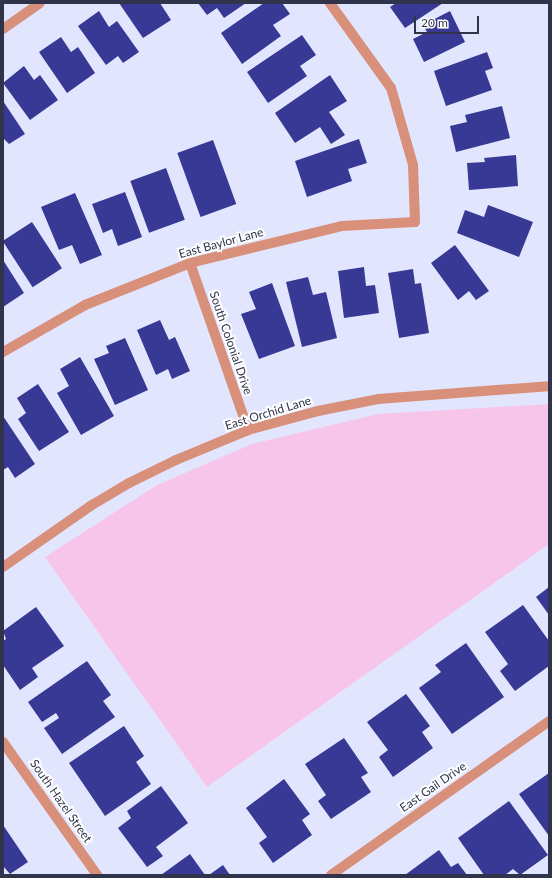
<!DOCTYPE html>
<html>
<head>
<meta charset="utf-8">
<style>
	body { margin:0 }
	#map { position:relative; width:552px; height:878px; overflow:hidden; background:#e1e6fe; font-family:Lato,sans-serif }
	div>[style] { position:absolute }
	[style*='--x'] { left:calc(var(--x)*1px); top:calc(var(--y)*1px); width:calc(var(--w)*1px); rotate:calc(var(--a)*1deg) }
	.green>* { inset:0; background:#f8c5ea }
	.building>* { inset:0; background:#373994; transform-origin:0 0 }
	.minor>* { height:10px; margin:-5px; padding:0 5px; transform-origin:5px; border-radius:5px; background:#d8907b }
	span { translate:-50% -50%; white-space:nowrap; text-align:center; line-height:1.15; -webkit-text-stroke:4px #fff; paint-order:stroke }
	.street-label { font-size:12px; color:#30344b }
	.frame { position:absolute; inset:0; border:4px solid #30344b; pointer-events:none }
	.scale { position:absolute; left:414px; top:16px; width:65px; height:18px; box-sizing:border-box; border:2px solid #30344b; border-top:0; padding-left:5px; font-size:12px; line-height:14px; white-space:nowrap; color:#30344b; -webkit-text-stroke:3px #fff; paint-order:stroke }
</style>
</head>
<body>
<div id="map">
	<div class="green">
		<i style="clip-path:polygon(549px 404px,549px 544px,207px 787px,45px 557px,157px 485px,252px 444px,378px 414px)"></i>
	</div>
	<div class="building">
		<i style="clip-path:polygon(119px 3px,160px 3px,171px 20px,143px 38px)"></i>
		<i style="clip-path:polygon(198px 3px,246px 3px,224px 18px,217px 8px,207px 15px)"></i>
		<i style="clip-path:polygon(264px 3px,282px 3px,290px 14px,273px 25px,281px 36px,242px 64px,221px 33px)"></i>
		<i style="clip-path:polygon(396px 3px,443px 3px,405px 28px,390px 7px)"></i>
		<i style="clip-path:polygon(99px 11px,109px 27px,117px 21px,139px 52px,123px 63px,118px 56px,106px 65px,78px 26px)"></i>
		<i style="clip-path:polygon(450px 11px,465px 42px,424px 62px,413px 39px,427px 32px,423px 25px)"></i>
		<i style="clip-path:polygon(302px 35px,316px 55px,300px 66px,307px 76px,268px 103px,247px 72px)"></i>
		<i style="clip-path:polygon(61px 37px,71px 52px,78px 47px,95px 73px,67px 93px,39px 52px)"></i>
		<i style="clip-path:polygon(487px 52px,493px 68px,485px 71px,492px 90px,446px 106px,434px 71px)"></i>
		<i style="clip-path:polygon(24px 66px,34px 80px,40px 75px,58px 100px,30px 120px,3px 83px)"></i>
		<i style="clip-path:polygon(330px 75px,347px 101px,329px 112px,345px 135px,331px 144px,320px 127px,295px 143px,275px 113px)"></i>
		<i style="clip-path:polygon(3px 101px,25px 134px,9px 144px,3px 138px)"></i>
		<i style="clip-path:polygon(502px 106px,510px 138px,456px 152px,450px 126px,467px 122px,465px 115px)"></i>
		<i style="clip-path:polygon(359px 139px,367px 163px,348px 169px,352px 181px,307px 197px,295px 161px)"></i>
		<i style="left:213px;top:140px;width:68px;height:38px;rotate:70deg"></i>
		<i style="clip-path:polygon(516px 155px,518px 186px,469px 190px,467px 163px,485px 162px,484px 158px)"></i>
		<i style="left:166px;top:168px;width:55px;height:38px;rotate:70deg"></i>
		<i style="clip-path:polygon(125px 192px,142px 237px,118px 246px,112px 229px,103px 233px,92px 204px)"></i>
		<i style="clip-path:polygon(75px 193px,102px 255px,80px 264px,72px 245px,59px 250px,41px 207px)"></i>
		<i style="clip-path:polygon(488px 205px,533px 222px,519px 257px,457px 233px,465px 210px,484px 217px)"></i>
		<i style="left:32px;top:222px;width:55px;height:35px;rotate:57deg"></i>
		<i style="clip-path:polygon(455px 245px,489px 291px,476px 300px,469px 291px,458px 300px,431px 263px)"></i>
		<i style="clip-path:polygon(3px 260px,24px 293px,3px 307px)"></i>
		<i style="clip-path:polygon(364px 267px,366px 286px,375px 285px,379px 313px,344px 318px,338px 271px)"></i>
		<i style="clip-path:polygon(413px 269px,415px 284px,421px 283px,429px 333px,399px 338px,388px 273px)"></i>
		<i style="clip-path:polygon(308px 277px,313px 295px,326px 292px,337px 338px,302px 347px,286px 282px)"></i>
		<i style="clip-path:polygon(272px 283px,295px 346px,259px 359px,241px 314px,256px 309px,249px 292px)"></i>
		<i style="clip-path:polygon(160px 320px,169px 340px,175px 337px,190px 371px,172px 379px,168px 369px,156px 375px,137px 330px)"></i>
		<i style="clip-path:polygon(125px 338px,148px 390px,115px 405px,94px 359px,109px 353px,106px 346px)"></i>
		<i style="clip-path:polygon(80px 357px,114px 416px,81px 435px,57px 393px,69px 386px,60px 369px)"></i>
		<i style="clip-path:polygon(38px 384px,69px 432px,39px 451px,18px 419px,26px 413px,17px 398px)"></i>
		<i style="clip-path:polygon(3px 416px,35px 464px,15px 478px,8px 467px,3px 470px)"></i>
		<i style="clip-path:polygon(549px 587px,549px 615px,536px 597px)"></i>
		<i style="clip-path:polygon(523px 605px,549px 641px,549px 666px,515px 691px,500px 671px,508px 664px,485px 632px)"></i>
		<i style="clip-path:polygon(36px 607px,64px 646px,32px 668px,38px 677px,20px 690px,3px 665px,3px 641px,6px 639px,3px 631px)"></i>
		<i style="clip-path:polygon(466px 643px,504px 697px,452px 734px,419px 688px,441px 672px,435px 665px)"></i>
		<i style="clip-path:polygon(87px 661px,111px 695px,103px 701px,115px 717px,62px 754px,44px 728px,59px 718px,56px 713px,42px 722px,28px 702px)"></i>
		<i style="clip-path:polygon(406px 694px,430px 726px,422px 732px,433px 748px,393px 777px,379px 757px,388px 750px,367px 722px)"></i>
		<i style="clip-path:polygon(124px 726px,144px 756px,136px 762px,151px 784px,105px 816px,69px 763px)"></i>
		<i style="clip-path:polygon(344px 738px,368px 773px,361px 777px,371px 792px,331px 819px,318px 801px,326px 795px,305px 764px)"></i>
		<i style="clip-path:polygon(549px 773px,549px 836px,519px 794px)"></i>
		<i style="clip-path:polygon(284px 779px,310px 814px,302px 820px,312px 835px,273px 863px,259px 843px,267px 837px,246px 808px)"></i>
		<i style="clip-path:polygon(161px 786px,188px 823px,156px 847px,163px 856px,147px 867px,118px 828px,131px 818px,127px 811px)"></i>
		<i style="clip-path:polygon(509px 801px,548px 855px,520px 875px,513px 869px,505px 875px,484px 875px,458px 838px)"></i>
		<i style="clip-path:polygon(3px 825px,28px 862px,10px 874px,3px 866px)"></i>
		<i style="clip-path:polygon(439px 850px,451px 867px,458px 863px,467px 875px,405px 875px)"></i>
		<i style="clip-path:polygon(190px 854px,205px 875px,161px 875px)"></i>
		<i style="clip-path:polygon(223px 865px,230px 875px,209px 875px)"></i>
	</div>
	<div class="minor">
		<i style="--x:3;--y:29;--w:45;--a:-35.1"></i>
		<i style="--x:190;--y:263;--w:177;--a:70.8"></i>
		<i style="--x:3;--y:352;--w:95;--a:-29.8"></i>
		<i style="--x:85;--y:305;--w:113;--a:-21.8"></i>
		<i style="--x:190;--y:263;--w:156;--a:-13.7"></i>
		<i style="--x:342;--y:226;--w:73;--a:-3.1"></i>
		<i style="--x:415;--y:222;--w:57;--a:-92"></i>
		<i style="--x:413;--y:165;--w:80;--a:-105.9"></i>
		<i style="--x:391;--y:88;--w:105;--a:-125.7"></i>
		<i style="--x:3;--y:567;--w:108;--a:-34.9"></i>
		<i style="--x:92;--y:505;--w:43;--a:-30.7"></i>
		<i style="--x:129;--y:483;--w:52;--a:-26.1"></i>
		<i style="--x:176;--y:460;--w:78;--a:-22.6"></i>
		<i style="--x:248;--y:430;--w:73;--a:-15.2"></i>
		<i style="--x:318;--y:411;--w:61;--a:-11.3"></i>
		<i style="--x:378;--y:399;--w:171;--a:-4.3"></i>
		<i style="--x:3;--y:742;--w:163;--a:54.7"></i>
		<i style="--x:331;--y:875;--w:267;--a:-35.2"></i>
	</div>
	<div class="street-label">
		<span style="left:221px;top:243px;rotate:-15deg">East Baylor Lane</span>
		<span style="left:231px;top:343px;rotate:71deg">South Colonial Drive</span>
		<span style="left:268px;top:413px;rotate:-17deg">East Orchid Lane</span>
		<span style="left:433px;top:787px;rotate:-35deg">East Gail Drive</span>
		<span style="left:61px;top:801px;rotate:55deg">South Hazel Street</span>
	</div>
	<div class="frame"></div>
	<div class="scale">20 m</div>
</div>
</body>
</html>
